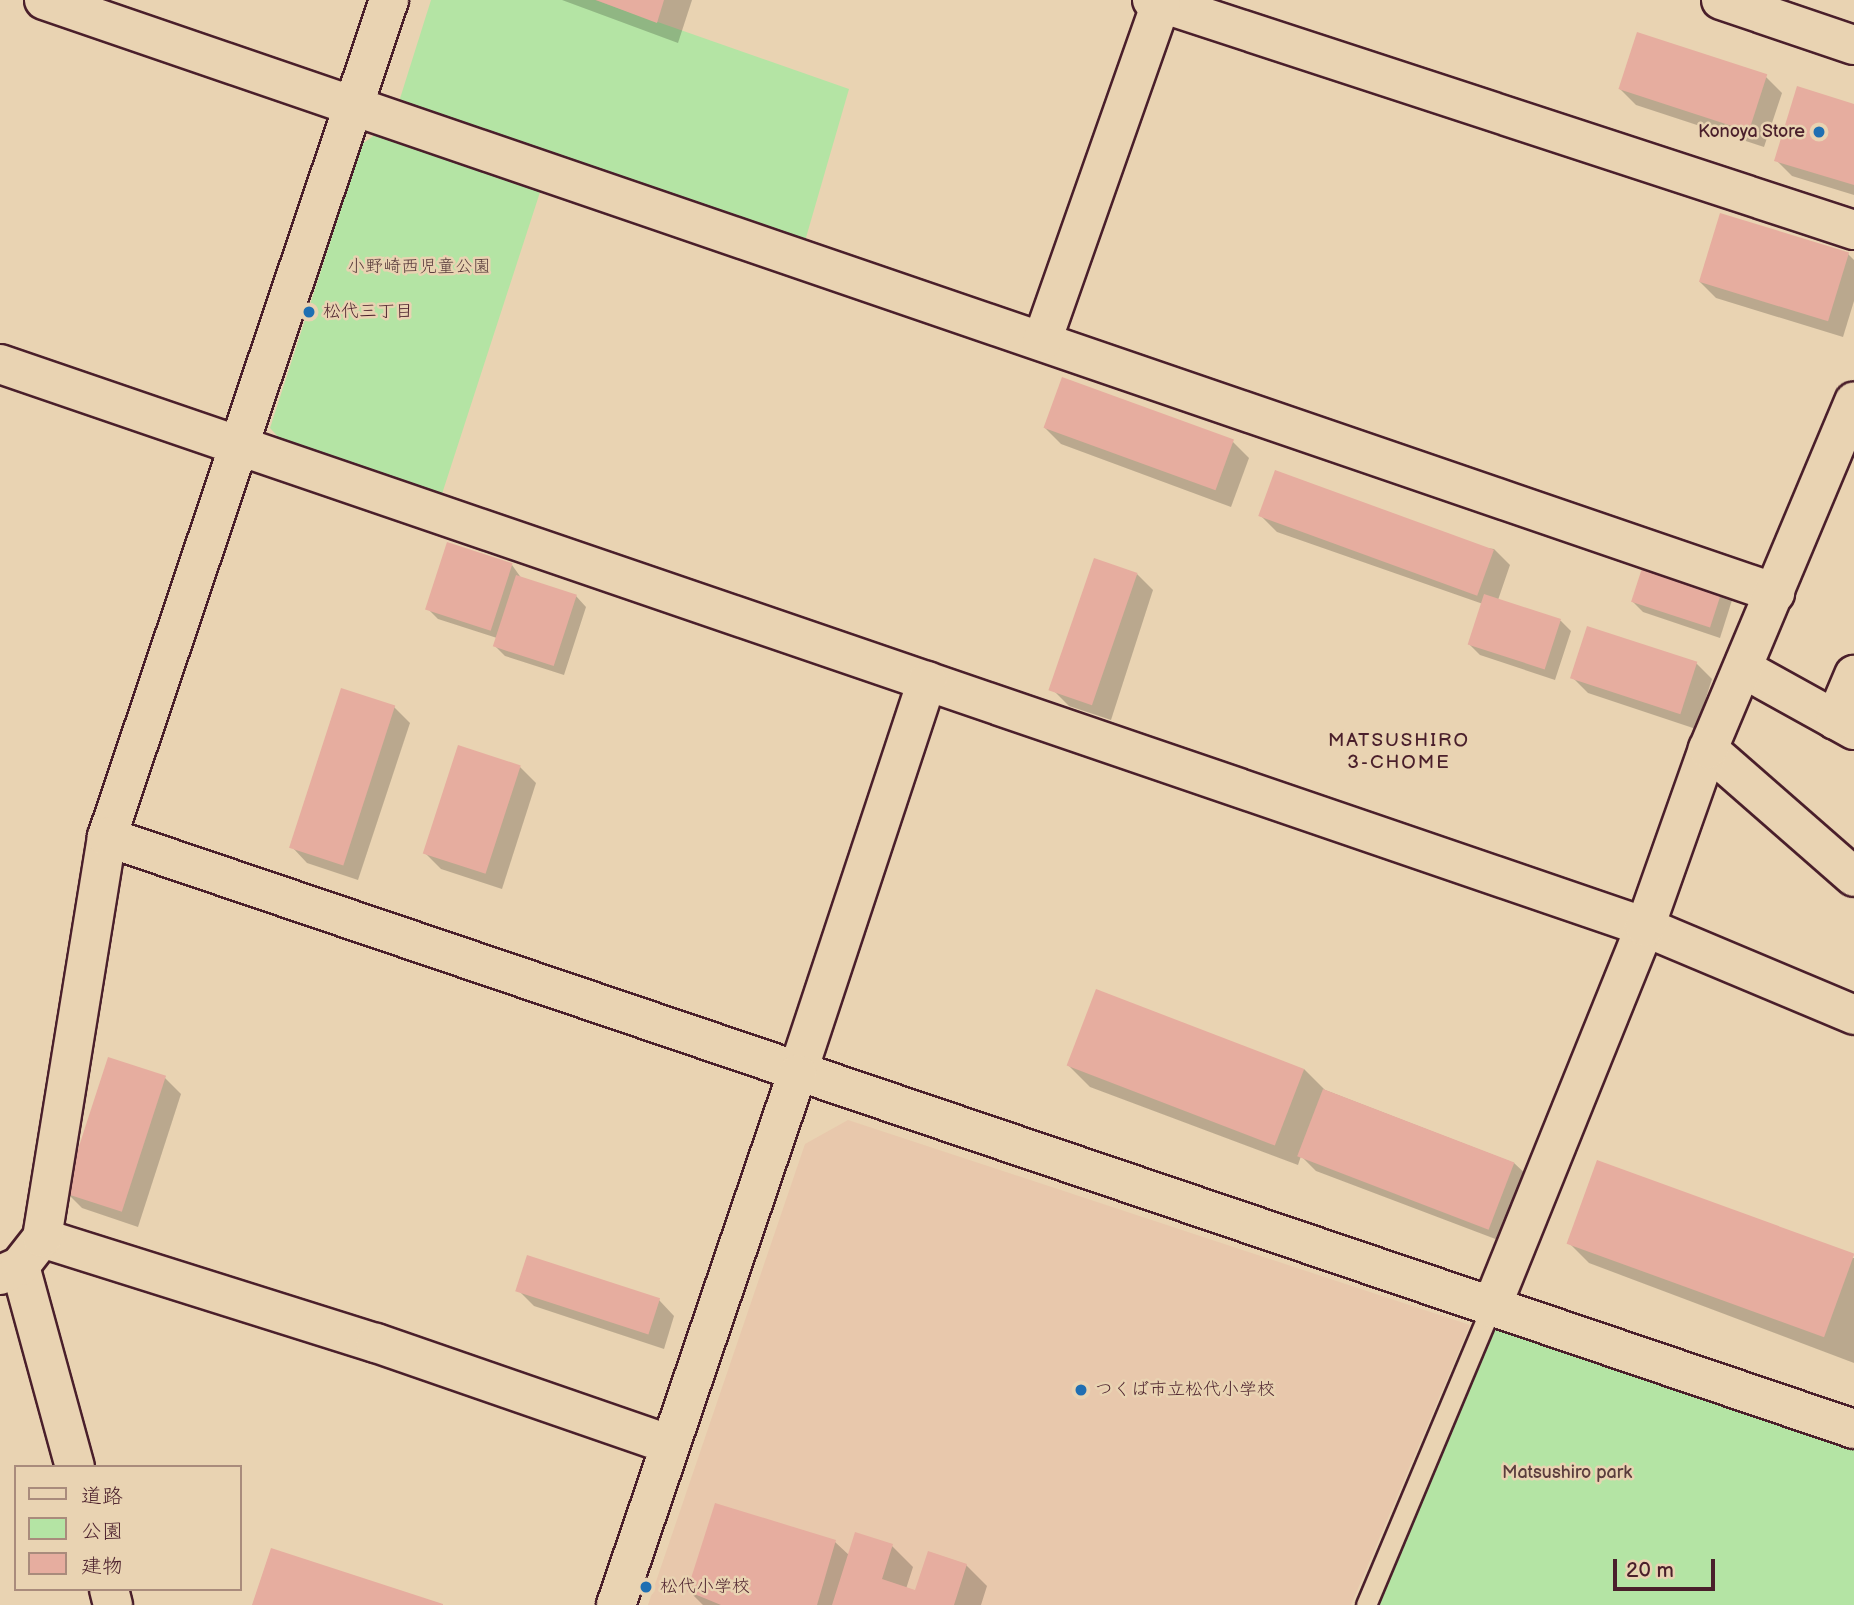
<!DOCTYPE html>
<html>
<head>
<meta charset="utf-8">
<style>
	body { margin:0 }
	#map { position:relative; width:1854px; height:1605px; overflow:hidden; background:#e9d3b2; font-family:"Balsamiq Sans","Klee One",sans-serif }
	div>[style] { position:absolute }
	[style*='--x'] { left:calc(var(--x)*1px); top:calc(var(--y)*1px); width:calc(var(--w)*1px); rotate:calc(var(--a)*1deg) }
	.built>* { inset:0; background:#e8c8ac }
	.green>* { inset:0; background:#b4e4a4 }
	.shadow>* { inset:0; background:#0003 }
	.building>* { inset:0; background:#e6ad9f; transform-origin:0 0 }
	.roads { filter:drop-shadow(2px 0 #4a1f2b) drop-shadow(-2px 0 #4a1f2b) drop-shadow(0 2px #4a1f2b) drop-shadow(0 -2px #4a1f2b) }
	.lane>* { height:19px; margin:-9.5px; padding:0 9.5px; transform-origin:9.5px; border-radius:9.5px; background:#e9d3b2 }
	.street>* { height:38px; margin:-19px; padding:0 19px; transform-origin:19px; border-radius:19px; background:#e9d3b2 }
	.secondary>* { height:38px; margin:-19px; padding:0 19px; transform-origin:19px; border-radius:19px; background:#e9d3b2 }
	.dots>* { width:19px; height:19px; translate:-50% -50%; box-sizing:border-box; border:4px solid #e9d3b2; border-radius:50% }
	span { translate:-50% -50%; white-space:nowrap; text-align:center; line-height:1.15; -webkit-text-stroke:5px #e9d3b2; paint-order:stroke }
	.poi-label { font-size:18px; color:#4a1f2b }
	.right { translate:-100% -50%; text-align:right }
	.left { translate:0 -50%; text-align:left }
	.park-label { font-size:18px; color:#5a3d3d }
	.neighbourhood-label { font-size:19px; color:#4a1f2b; letter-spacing:2px }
	.legend { position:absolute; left:14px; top:1465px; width:228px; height:126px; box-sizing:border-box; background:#e9d3b2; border:2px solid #a98b7c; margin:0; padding:9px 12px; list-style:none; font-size:21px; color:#4a1f2b }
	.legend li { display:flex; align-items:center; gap:14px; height:35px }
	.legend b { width:35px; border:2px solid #a98b7c }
	.scale { position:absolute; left:1613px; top:1559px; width:102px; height:32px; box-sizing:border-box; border:4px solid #4a1f2b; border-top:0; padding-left:9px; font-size:21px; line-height:24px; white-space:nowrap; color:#4a1f2b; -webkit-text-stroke:5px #e9d3b2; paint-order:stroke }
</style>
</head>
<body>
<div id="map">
	<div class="built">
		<i style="clip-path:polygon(848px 1120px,1470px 1325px,1351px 1605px,648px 1605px,805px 1144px)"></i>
	</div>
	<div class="green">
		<i style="clip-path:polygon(431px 0,595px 0,849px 89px,803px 248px,397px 108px)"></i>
		<i style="clip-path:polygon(379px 132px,542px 186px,441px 497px,282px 441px,270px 428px,362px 144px)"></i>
		<i style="clip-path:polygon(1491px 1308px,1854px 1429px,1854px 1605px,1366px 1605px)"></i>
	</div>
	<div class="shadow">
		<i style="clip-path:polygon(562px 0,692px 0,678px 43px)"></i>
		<i style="clip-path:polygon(1638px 34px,1766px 77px,1782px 93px,1764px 147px,1636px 105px,1620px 89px)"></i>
		<i style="clip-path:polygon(1854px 106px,1854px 195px,1792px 176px,1776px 160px)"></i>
		<i style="clip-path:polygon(1848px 254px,1854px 260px,1854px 301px,1843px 337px,1716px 298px,1700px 282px)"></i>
		<i style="clip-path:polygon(1045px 428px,1233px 442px,1249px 458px,1231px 507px,1061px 444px)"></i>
		<i style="clip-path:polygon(1261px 516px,1494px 549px,1510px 565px,1498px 600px,1561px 621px,1571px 631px,1555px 680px,1480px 655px,1470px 645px,1483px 604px,1277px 532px)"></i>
		<i style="clip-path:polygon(1647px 561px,1733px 597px,1720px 638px,1643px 612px,1633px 602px)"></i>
		<i style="clip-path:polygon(512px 565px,522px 579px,576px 596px,586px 607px,564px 675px,505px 656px,495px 646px,497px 638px,438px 619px,427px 608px)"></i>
		<i style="clip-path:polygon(1137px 574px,1153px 590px,1111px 720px,1069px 706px,1053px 690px)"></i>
		<i style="clip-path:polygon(1696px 663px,1712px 679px,1696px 729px,1588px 693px,1572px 677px)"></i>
		<i style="clip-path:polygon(394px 707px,410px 723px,358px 880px,307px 863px,292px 847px)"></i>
		<i style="clip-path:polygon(520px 767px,536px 783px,502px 889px,441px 869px,425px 853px)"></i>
		<i style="clip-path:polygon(109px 1060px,165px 1078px,181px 1094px,138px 1227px,82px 1208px,66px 1192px)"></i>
		<i style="clip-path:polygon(1069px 1066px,1304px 1069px,1325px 1090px,1514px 1163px,1530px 1178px,1506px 1243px,1316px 1171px,1301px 1156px,1298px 1165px,1090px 1087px)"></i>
		<i style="clip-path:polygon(1568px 1242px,1854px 1258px,1854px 1363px,1589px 1263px)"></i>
		<i style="clip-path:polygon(518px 1290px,659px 1300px,674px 1316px,664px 1349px,534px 1306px)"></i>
		<i style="clip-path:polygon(835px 1542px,850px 1556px,892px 1546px,913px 1567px,906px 1589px,916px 1593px,966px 1565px,987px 1586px,981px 1605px,703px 1605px,689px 1591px)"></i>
	</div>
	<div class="building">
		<i style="clip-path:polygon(596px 0,664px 0,657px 23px)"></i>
		<i style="left:1637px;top:32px;width:137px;height:60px;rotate:18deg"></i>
		<i style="clip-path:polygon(1797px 86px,1854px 104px,1854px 185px,1774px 161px)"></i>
		<i style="left:1720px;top:213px;width:135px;height:72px;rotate:17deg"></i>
		<i style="left:1062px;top:377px;width:183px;height:54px;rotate:20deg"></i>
		<i style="left:1275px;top:470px;width:233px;height:49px;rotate:20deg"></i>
		<i style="left:447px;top:542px;width:69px;height:71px;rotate:18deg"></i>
		<i style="left:1094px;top:558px;width:46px;height:140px;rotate:19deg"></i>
		<i style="left:1645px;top:559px;width:83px;height:45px;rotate:18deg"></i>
		<i style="left:516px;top:575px;width:64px;height:75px;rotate:18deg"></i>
		<i style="left:1484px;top:594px;width:81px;height:53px;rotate:18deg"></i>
		<i style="left:1587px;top:626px;width:116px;height:55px;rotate:18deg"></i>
		<i style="left:341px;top:688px;width:57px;height:168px;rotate:18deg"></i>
		<i style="left:458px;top:745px;width:66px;height:114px;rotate:18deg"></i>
		<i style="left:1096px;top:989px;width:223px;height:82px;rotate:21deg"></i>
		<i style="left:108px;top:1057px;width:61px;height:143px;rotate:18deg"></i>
		<i style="left:1323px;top:1089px;width:205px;height:72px;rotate:21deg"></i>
		<i style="left:1597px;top:1160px;width:274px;height:89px;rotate:20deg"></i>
		<i style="left:527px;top:1255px;width:140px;height:38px;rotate:18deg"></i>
		<i style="clip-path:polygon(715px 1503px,836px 1540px,817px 1605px,721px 1605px,687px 1591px)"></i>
		<i style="clip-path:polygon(855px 1532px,893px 1544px,882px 1579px,915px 1590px,928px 1551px,967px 1564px,954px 1605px,832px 1605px)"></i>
		<i style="clip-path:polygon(271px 1548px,443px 1604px,443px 1605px,252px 1605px)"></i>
	</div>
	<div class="roads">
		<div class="lane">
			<i style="--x:1366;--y:1605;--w:322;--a:-67.2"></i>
		</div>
		<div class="street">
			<i style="--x:44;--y:0;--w:1830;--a:18.91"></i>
			<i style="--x:1152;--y:0;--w:739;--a:18.14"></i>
			<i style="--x:1042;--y:341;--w:358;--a:-70.6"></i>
			<i style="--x:0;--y:364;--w:1739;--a:18.89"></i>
			<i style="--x:1645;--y:927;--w:227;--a:22.8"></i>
			<i style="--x:1744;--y:669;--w:126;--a:29"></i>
			<i style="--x:1835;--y:720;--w:49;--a:-67.1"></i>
			<i style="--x:1708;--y:749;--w:194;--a:41.2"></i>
			<i style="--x:797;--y:1074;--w:414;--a:-71.7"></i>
			<i style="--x:42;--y:1238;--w:350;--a:17.5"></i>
			<i style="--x:376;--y:1343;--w:309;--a:19.1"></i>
			<i style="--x:20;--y:1266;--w:208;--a:74.7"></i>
			<i style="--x:0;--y:1275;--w:22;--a:-24"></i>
			<i style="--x:20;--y:1266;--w:36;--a:-52"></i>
			<i style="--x:42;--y:1238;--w:406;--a:-80.8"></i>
			<i style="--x:1491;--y:1308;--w:411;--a:-68"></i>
			<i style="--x:1645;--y:927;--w:189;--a:-70.5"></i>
			<i style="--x:1708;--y:749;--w:377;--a:-67.2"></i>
			<i style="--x:109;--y:1589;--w:16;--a:76"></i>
		</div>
		<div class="secondary">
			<i style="--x:389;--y:0;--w:883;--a:108.62"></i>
			<i style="--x:107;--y:837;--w:1845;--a:18.72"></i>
			<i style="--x:1721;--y:0;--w:140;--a:18.7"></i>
			<i style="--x:616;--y:1605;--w:561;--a:-71.18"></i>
		</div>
	</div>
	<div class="dots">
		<i style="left:1819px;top:132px;background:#1f6fb2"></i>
		<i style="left:309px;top:312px;background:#1f6fb2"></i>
		<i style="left:1081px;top:1390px;background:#1f6fb2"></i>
		<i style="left:646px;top:1587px;background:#1f6fb2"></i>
	</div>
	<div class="poi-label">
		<span class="right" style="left:1805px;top:132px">Konoya Store</span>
		<span class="left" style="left:323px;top:312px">松代三丁目</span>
		<span class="left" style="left:1095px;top:1390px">つくば市立松代小学校</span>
		<span class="left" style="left:660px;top:1587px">松代小学校</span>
	</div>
	<div class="park-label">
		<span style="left:419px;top:267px">小野崎西児童公園</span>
		<span style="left:1567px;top:1473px">Matsushiro park</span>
	</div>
	<div class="neighbourhood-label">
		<span style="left:1399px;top:752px">MATSUSHIRO<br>3-CHOME</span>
	</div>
	<ul class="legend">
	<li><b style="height:9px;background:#e9d3b2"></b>道路</li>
	<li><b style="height:19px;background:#b4e4a4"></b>公園</li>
	<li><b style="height:19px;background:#e6ad9f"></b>建物</li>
	</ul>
	<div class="scale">20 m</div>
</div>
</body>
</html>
